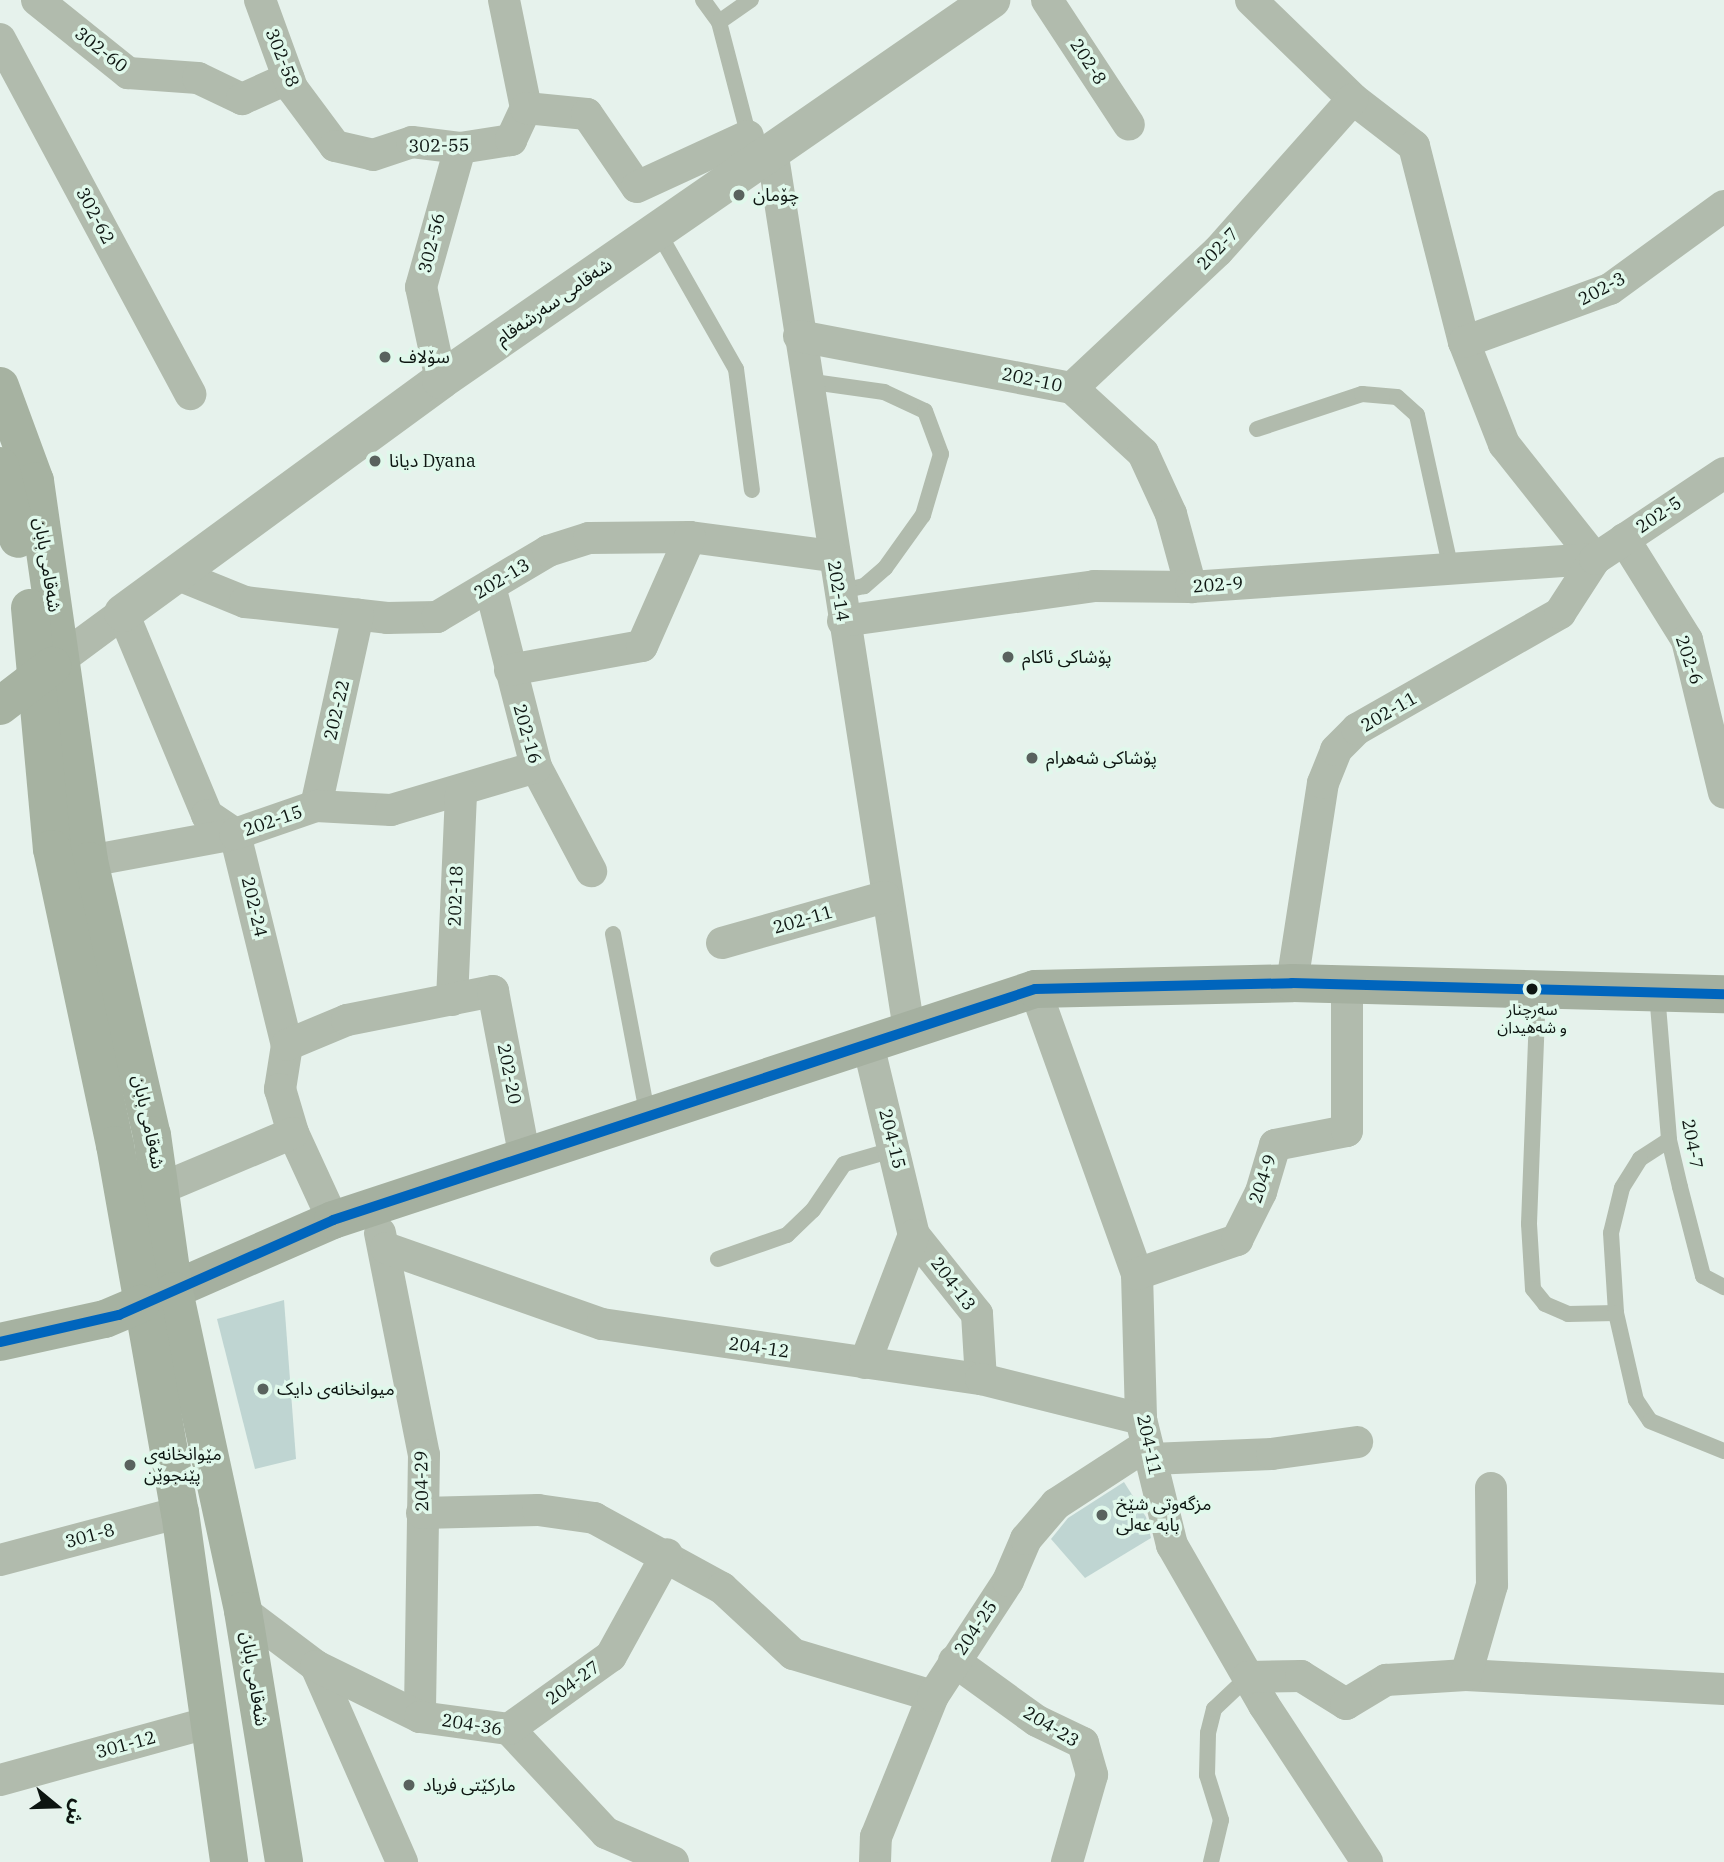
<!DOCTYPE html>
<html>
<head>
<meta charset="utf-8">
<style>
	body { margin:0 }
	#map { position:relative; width:1724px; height:1862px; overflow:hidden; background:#e6f2ec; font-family:"IBM Plex Serif","Noto Sans Arabic",serif }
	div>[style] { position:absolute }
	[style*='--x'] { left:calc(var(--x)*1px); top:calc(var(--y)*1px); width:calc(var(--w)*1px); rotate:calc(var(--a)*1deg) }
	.building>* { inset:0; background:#bfd5d2 }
	.service>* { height:16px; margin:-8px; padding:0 8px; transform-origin:8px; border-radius:8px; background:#b1bbad }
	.minor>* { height:32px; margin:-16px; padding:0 16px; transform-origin:16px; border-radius:16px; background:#b1bbad }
	.tertiary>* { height:38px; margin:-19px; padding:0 19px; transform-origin:19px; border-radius:19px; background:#b1bbad }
	.secondary>* { height:38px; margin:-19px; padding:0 19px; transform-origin:19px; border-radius:19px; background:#a5b0a0 }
	.primary>* { height:38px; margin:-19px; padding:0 19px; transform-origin:19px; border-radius:19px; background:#a6b2a1 }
	.bus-1>* { height:10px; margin:-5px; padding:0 5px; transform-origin:5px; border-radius:5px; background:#0065bd }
	.dots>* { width:19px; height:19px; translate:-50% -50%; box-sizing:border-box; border:4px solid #e0f8eb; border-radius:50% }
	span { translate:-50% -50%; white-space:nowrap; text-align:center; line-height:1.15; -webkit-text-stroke:7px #e0f8eb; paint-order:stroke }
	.bus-label { font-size:16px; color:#0d1511 }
	.street-label { font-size:18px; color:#0d1511 }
	.poi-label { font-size:18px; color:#0d1511 }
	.left { translate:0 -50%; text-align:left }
	.north { position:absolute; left:21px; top:1771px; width:70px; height:70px; -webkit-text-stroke:5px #e0f8eb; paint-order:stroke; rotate:109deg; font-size:19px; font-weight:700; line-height:28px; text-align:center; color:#0d1511 }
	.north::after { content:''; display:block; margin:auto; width:24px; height:32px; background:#0d1511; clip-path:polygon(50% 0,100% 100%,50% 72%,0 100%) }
</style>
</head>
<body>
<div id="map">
	<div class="building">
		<i style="clip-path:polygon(284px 1300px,296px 1459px,255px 1469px,217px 1319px)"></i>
		<i style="clip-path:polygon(1124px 1482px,1146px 1517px,1151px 1538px,1085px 1578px,1051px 1539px,1068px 1518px)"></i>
	</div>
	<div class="service">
		<i style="--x:703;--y:0;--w:27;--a:54"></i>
		<i style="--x:719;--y:22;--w:123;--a:75.4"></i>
		<i style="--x:719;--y:22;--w:39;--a:-35"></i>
		<i style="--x:657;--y:230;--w:160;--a:60.4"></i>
		<i style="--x:736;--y:369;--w:122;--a:82.5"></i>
		<i style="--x:806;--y:381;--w:79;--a:8"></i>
		<i style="--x:884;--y:392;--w:45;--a:24.9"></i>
		<i style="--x:925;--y:411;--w:46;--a:69.6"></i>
		<i style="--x:941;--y:454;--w:64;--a:106.4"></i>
		<i style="--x:923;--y:515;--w:65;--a:125.6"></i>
		<i style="--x:885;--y:568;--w:28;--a:139"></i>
		<i style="--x:864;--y:586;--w:27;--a:167"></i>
		<i style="--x:1257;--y:429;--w:111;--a:-18.4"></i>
		<i style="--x:1362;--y:394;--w:35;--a:5"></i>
		<i style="--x:1397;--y:397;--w:27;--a:42"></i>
		<i style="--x:1417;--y:415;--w:158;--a:77.6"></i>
		<i style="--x:613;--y:934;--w:186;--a:79.2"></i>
		<i style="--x:1538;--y:989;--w:235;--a:92.2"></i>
		<i style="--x:1529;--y:1224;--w:65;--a:86.5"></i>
		<i style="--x:1533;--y:1289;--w:19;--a:51"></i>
		<i style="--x:1545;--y:1304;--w:25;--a:23"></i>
		<i style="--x:1568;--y:1314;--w:48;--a:-1.2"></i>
		<i style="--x:1657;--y:993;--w:147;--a:85.3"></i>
		<i style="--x:1669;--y:1140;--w:48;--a:76.8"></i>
		<i style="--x:1680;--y:1187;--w:92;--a:75.5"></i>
		<i style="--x:1703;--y:1276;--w:24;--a:28"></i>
		<i style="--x:1669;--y:1140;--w:35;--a:147"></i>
		<i style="--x:1640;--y:1159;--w:34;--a:122"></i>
		<i style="--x:1622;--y:1188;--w:46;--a:103.7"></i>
		<i style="--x:1611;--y:1233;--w:80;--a:86.4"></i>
		<i style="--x:1616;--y:1313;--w:89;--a:77.1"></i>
		<i style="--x:1636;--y:1400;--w:25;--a:56"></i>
		<i style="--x:1650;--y:1421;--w:80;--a:22.1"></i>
		<i style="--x:718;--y:1259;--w:73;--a:-19.2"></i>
		<i style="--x:787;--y:1235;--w:36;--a:-44"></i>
		<i style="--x:813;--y:1210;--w:55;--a:-56"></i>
		<i style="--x:844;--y:1164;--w:54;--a:-16.1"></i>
		<i style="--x:1211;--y:1862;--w:43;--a:-76.6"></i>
		<i style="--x:1221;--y:1820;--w:47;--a:-107.3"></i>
		<i style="--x:1207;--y:1775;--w:42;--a:-88.6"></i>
		<i style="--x:1208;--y:1733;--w:25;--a:-76"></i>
		<i style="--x:1214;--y:1709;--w:47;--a:-43.3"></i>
	</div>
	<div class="minor">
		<i style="--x:37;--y:0;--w:117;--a:38.7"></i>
		<i style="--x:128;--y:73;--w:70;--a:4.1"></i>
		<i style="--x:198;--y:78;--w:49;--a:25.5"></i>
		<i style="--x:242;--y:99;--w:51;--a:-24.1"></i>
		<i style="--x:260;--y:0;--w:94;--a:70"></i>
		<i style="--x:292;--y:88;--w:72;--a:53.4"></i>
		<i style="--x:335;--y:146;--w:39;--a:13"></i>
		<i style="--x:373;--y:155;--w:41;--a:-18.4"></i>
		<i style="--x:412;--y:142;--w:48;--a:7.1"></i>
		<i style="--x:460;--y:148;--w:52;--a:-8.9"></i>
		<i style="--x:511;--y:140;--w:35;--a:-65"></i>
		<i style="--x:504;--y:0;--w:110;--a:78.5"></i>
		<i style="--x:1047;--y:0;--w:149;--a:56.7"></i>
		<i style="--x:1251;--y:0;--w:142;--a:44.1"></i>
		<i style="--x:1353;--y:99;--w:77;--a:37.6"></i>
		<i style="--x:1414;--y:146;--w:202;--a:75.7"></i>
		<i style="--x:1464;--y:342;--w:110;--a:68.6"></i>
		<i style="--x:1504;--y:444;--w:147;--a:51.6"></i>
		<i style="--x:0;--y:39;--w:403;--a:61.8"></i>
		<i style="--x:526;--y:108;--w:61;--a:5.6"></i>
		<i style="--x:587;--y:114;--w:88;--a:55.6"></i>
		<i style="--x:637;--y:187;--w:122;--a:-24.7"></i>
		<i style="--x:772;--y:150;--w:891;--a:81.15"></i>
		<i style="--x:799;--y:336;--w:278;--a:10.8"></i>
		<i style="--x:1072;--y:388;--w:96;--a:42.5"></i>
		<i style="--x:1143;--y:453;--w:67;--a:65.3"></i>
		<i style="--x:1171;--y:514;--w:76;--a:74.7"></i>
		<i style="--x:1464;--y:342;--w:155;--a:-20"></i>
		<i style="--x:1610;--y:289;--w:141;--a:-36.1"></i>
		<i style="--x:441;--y:380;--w:95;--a:-102.1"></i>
		<i style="--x:421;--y:287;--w:144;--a:-74.3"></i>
		<i style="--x:1072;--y:388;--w:200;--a:-43.2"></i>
		<i style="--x:1218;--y:251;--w:203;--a:-48.4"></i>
		<i style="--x:1624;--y:539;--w:119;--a:58"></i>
		<i style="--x:1687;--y:640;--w:157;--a:76.4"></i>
		<i style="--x:176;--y:574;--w:74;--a:22.1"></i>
		<i style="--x:245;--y:602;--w:143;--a:6.4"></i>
		<i style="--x:387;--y:618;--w:50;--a:-1.1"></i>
		<i style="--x:437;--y:617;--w:129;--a:-30.7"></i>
		<i style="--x:548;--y:551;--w:43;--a:-17.6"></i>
		<i style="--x:589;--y:538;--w:101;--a:-0.6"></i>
		<i style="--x:690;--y:537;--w:144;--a:7.6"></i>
		<i style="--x:490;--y:586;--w:187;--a:75.7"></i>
		<i style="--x:536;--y:767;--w:118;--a:62.1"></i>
		<i style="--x:843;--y:621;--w:253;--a:-7.9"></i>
		<i style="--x:1094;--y:586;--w:97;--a:0.6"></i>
		<i style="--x:1191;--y:587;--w:405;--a:-4"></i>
		<i style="--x:62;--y:658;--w:76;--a:-36.4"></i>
		<i style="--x:123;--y:613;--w:219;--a:67.4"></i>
		<i style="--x:207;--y:815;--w:34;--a:34"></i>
		<i style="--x:235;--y:834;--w:217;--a:76.2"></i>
		<i style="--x:287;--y:1045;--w:45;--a:99"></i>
		<i style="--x:280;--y:1089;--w:46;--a:73.5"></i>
		<i style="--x:293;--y:1133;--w:96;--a:65.3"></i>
		<i style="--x:510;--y:670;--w:134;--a:-10.3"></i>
		<i style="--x:642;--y:646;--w:119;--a:-66.2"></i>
		<i style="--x:316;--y:806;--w:196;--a:-77.6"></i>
		<i style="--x:89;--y:861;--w:148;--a:-10.5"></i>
		<i style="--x:235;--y:834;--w:86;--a:-19.1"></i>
		<i style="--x:316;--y:806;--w:75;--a:3.1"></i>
		<i style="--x:391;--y:810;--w:151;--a:-16.5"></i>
		<i style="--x:722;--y:943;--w:169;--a:-15.8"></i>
		<i style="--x:1292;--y:983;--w:202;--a:-81.2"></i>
		<i style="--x:1323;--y:783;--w:35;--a:-68"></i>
		<i style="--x:1336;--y:750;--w:30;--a:-45"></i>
		<i style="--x:1357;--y:729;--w:234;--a:-29.7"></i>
		<i style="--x:1560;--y:613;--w:64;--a:-57.1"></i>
		<i style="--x:1595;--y:559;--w:155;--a:-33.7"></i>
		<i style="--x:1035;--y:989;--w:303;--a:70.3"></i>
		<i style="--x:1137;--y:1274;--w:145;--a:88.4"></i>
		<i style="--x:1141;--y:1419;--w:130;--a:76.2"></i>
		<i style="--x:1172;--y:1545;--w:185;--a:60.1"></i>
		<i style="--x:1264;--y:1705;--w:188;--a:56.7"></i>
		<i style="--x:452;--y:1000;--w:207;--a:-87.5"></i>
		<i style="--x:868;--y:1044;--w:196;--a:76.5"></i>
		<i style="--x:914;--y:1235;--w:101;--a:51.4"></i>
		<i style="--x:977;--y:1314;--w:65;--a:86.5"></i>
		<i style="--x:287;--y:1045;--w:65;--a:-22.6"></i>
		<i style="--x:347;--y:1020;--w:149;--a:-11.2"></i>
		<i style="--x:493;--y:991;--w:170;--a:79.2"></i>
		<i style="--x:162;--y:1188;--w:142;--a:-22.8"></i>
		<i style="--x:380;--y:1233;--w:226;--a:78.8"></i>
		<i style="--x:424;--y:1455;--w:262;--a:90.9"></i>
		<i style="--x:386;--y:1248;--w:229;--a:19.4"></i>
		<i style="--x:602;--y:1324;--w:383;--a:8.3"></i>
		<i style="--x:981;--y:1379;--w:165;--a:14"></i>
		<i style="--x:1137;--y:1274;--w:106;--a:-18.8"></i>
		<i style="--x:1237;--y:1240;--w:54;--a:-63.4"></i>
		<i style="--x:1261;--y:1192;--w:49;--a:-73.4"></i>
		<i style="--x:1275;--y:1145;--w:73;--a:-11"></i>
		<i style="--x:1347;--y:1131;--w:147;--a:-90"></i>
		<i style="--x:865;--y:1363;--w:137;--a:-69.1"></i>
		<i style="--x:1151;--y:1459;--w:121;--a:-2.4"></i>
		<i style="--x:1272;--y:1454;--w:86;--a:-8"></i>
		<i style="--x:422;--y:1513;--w:116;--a:-1.5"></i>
		<i style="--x:538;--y:1510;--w:57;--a:8.1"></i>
		<i style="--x:594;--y:1518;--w:146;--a:28.7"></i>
		<i style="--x:722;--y:1588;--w:97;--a:42.9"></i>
		<i style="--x:793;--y:1654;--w:146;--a:16.7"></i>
		<i style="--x:0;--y:1560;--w:186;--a:-14.9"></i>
		<i style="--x:243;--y:1611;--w:91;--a:37"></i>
		<i style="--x:316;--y:1666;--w:214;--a:66.3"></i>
		<i style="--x:954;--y:1661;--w:102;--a:35.9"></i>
		<i style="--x:1037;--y:1721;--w:51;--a:25.6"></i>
		<i style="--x:1083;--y:1743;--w:33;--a:74"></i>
		<i style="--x:1092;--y:1775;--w:91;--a:106"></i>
		<i style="--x:316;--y:1666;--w:116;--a:26.1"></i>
		<i style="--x:420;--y:1717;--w:90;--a:7.7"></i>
		<i style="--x:509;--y:1729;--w:142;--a:47"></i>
		<i style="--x:606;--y:1833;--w:73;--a:23.4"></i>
		<i style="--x:1466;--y:1675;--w:258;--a:3.1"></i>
		<i style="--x:1248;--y:1677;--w:53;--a:-1.1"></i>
		<i style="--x:1301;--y:1676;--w:53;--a:31.9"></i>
		<i style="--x:1346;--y:1704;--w:47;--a:-31"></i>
		<i style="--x:1386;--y:1680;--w:80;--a:-3.6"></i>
		<i style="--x:1466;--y:1675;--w:94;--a:-73.9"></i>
		<i style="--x:1492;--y:1585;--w:97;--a:-90.6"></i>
		<i style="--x:509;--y:1729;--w:125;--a:-35.6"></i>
		<i style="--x:611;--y:1656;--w:116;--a:-61.2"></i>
		<i style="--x:0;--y:1780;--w:219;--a:-15.4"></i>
		<i style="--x:875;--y:1862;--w:25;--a:-88"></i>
		<i style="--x:876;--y:1837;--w:152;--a:-68"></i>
		<i style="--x:933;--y:1696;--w:137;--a:-56.9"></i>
		<i style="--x:1008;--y:1581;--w:46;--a:-66.8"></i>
		<i style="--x:1026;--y:1539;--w:46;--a:-49.4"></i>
		<i style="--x:1056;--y:1504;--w:108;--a:-33"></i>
	</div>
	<div class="tertiary">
		<i style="--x:123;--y:613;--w:394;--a:-36.2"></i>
		<i style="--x:441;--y:380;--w:669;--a:-34.64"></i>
	</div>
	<div class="secondary">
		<i style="--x:143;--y:1303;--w:207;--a:-23.6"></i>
		<i style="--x:333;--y:1220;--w:739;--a:-18.21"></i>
		<i style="--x:1035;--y:989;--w:257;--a:-1.3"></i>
		<i style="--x:1292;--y:983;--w:432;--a:1.5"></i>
	</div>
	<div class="primary">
		<i style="--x:0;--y:386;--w:101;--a:69.8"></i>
		<i style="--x:35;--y:481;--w:384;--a:81.9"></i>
		<i style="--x:89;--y:861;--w:281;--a:77.1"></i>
		<i style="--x:152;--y:1135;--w:158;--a:82"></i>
		<i style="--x:174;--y:1291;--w:327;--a:77.8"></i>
		<i style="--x:243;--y:1611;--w:254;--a:80.7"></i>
		<i style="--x:0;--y:466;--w:75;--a:76.1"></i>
		<i style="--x:30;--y:608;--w:242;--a:84.8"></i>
		<i style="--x:52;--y:849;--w:303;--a:78"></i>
		<i style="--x:115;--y:1145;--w:373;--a:80"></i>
		<i style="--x:180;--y:1512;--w:353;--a:82"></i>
		<i style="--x:0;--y:706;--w:66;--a:-37.6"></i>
		<i style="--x:0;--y:1342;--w:107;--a:-12.4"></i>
		<i style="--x:105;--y:1319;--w:39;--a:-23"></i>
	</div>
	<div class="bus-1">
		<i style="--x:0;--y:1342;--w:122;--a:-12.8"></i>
		<i style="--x:119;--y:1315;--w:234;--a:-23.9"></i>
		<i style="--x:333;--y:1220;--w:739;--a:-18.21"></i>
		<i style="--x:1035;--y:989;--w:257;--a:-1.3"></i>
		<i style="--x:1292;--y:983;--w:432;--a:1.5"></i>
	</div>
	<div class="dots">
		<i style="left:739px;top:195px;background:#59625e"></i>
		<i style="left:385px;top:357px;background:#59625e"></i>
		<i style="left:375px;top:461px;background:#59625e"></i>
		<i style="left:1008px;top:657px;background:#59625e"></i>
		<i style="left:1032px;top:758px;background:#59625e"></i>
		<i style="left:1532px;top:989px;background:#0d1511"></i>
		<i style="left:263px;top:1389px;background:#59625e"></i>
		<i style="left:130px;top:1465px;background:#59625e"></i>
		<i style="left:1102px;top:1515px;background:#59625e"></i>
		<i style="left:409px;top:1785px;background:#59625e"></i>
	</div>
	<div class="bus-label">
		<span style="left:1532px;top:1018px">سەرچنار<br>و شەهیدان</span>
	</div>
	<div class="street-label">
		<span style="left:101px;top:50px;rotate:38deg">302-60</span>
		<span style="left:282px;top:58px;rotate:68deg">302-58</span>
		<span style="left:1088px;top:62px;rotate:57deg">202-8</span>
		<span style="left:439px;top:146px;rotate:-1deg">302-55</span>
		<span style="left:95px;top:216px;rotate:62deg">302-62</span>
		<span style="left:432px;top:243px;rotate:-76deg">302-56</span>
		<span style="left:1218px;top:249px;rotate:-46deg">202-7</span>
		<span style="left:1602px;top:289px;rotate:-28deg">202-3</span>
		<span style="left:554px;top:302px;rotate:-35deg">شەقامی سەرشەقام</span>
		<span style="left:1032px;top:380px;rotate:12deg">202-10</span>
		<span style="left:1659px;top:515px;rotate:-34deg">202-5</span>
		<span style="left:47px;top:565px;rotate:81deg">شەقامی بابان</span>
		<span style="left:502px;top:579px;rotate:-31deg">202-13</span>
		<span style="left:1218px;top:585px;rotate:-4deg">202-9</span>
		<span style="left:838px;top:591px;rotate:81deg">202-14</span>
		<span style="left:1689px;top:660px;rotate:71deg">202-6</span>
		<span style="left:337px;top:710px;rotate:-77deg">202-22</span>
		<span style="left:1389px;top:712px;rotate:-30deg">202-11</span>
		<span style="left:527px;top:734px;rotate:74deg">202-16</span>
		<span style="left:273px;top:821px;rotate:-19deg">202-15</span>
		<span style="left:456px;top:896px;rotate:-88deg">202-18</span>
		<span style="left:254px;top:907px;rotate:77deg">202-24</span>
		<span style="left:803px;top:920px;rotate:-16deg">202-11</span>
		<span style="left:509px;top:1074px;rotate:79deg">202-20</span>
		<span style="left:148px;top:1122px;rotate:78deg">شەقامی بابان</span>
		<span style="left:892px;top:1139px;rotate:76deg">204-15</span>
		<span style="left:1692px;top:1144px;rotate:80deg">204-7</span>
		<span style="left:1263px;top:1179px;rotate:-71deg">204-9</span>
		<span style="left:953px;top:1284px;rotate:53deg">204-13</span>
		<span style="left:759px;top:1348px;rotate:8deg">204-12</span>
		<span style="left:1149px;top:1445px;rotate:78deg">204-11</span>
		<span style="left:422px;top:1481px;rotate:-91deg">204-29</span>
		<span style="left:90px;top:1536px;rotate:-15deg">301-8</span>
		<span style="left:976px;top:1628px;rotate:-56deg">204-25</span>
		<span style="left:254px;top:1679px;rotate:81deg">شەقامی بابان</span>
		<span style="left:573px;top:1683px;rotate:-36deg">204-27</span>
		<span style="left:472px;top:1725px;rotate:9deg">204-36</span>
		<span style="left:1051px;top:1727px;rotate:31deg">204-23</span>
		<span style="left:126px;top:1745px;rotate:-15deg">301-12</span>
	</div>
	<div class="poi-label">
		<span class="left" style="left:753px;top:195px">چۆمان</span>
		<span class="left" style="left:399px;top:357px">سۆلاف</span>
		<span class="left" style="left:389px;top:461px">دیانا Dyana</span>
		<span class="left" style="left:1022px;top:657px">پۆشاکی ئاکام</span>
		<span class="left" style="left:1046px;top:758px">پۆشاکی شەھرام</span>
		<span class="left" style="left:277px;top:1389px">میوانخانەی دایک</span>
		<span class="left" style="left:144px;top:1465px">مێوانخانەی<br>پێنجوێن</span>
		<span class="left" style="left:1116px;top:1515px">مزگەوتی شێخ<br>بابە عەلی</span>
		<span class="left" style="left:423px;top:1785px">مارکێتی فریاد</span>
	</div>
	<div class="north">ش</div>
</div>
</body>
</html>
